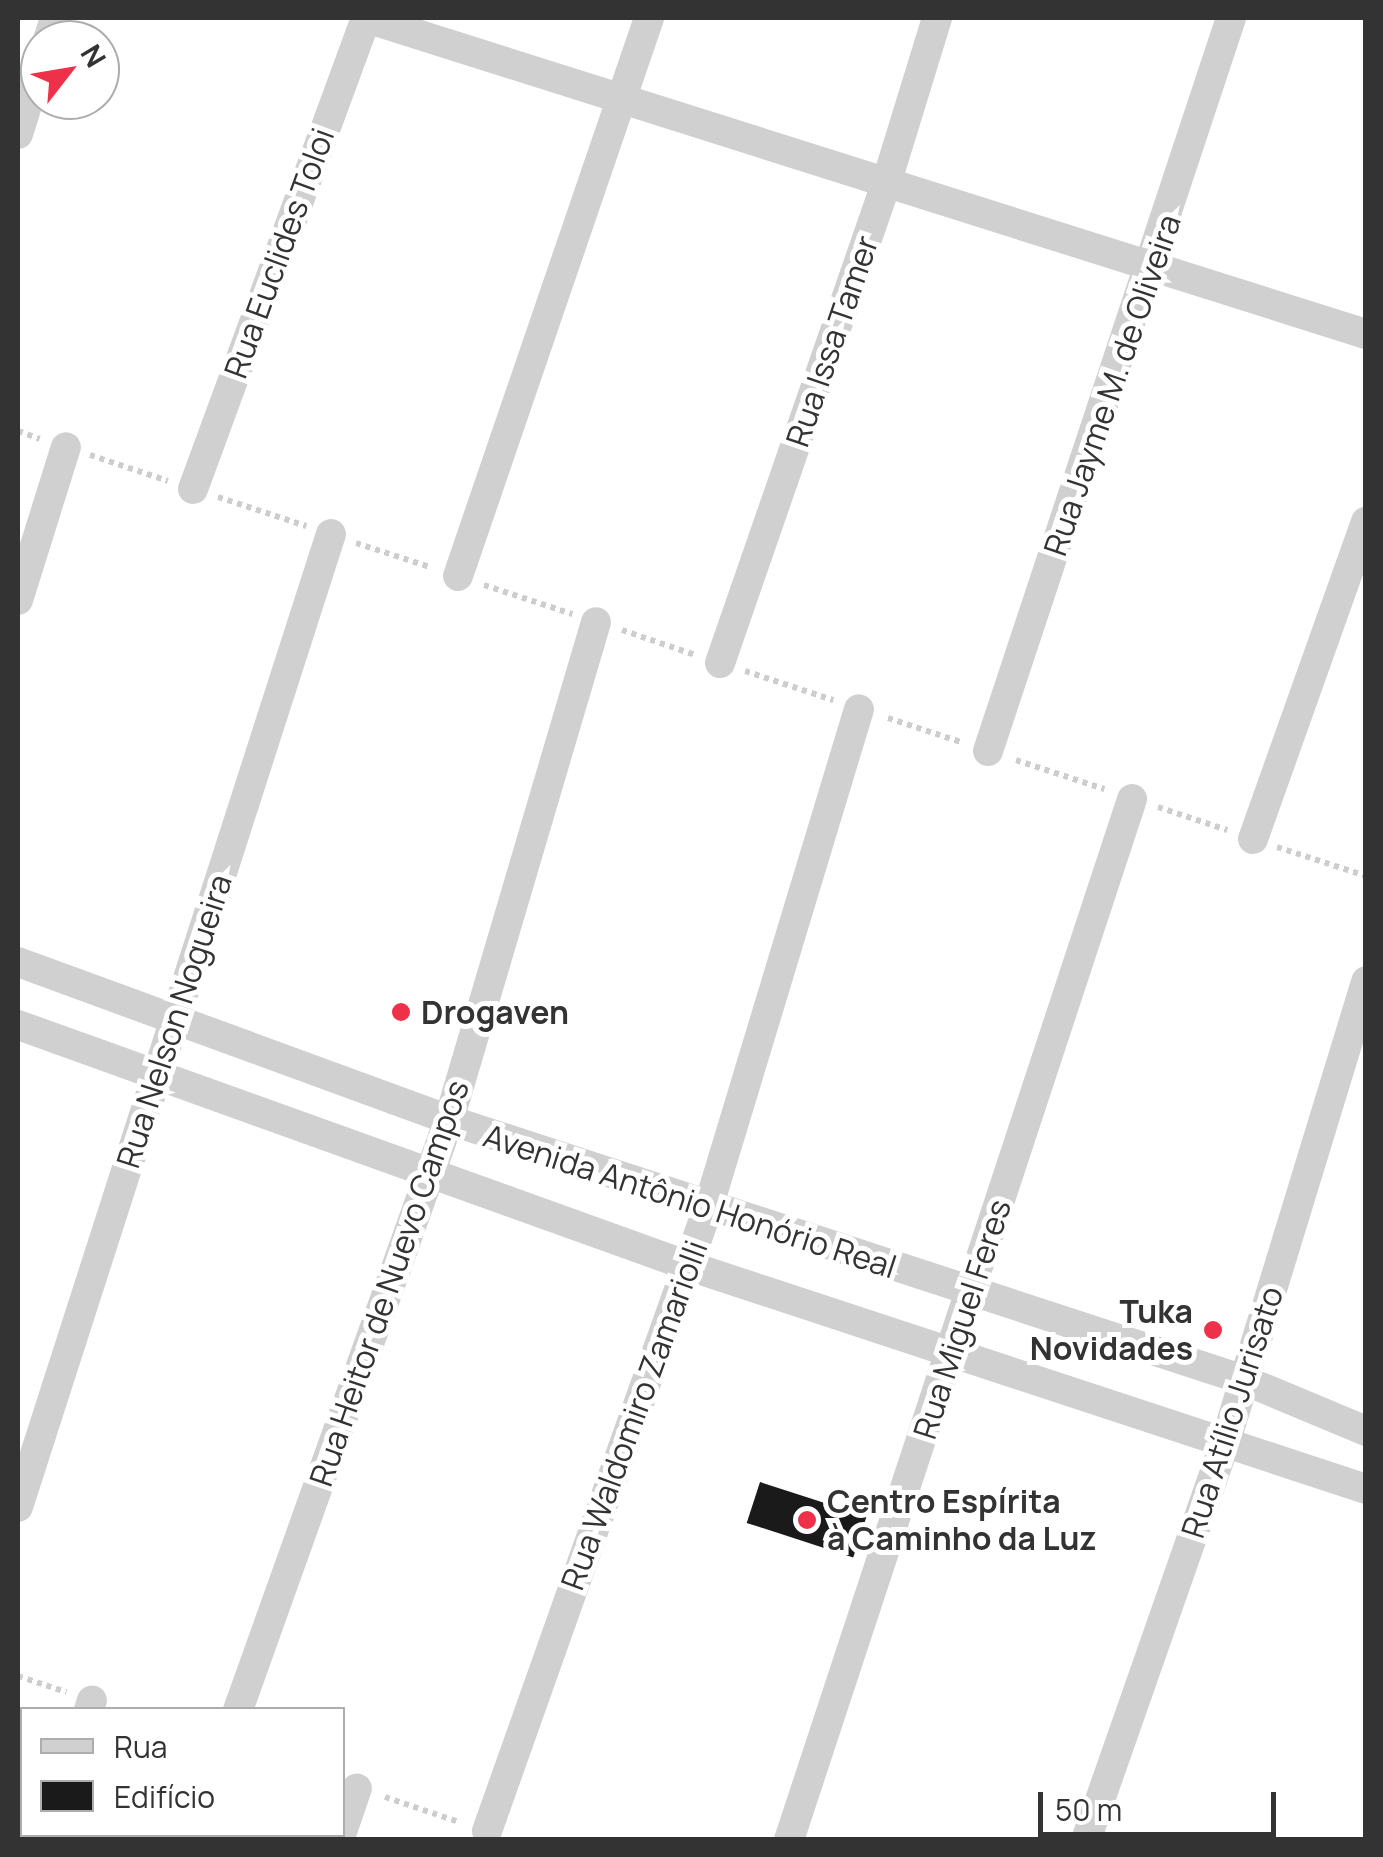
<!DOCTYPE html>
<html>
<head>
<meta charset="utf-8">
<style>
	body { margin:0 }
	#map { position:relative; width:1383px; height:1857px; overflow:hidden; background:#fff; font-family:Manrope,sans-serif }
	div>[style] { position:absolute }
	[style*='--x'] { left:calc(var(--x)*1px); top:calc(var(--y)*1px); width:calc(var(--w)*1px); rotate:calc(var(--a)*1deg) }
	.building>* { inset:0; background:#1a1a1a; transform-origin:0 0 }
	.path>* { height:6px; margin-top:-3px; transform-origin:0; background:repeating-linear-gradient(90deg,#cdcdcd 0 5px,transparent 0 10px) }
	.minor>* { height:30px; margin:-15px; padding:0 15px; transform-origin:15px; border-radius:15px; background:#d0d0d0 }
	.dots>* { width:28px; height:28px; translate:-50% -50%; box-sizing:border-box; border:5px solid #fff; border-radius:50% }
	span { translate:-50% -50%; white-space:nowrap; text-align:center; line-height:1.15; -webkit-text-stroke:10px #fff; paint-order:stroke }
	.street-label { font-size:32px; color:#333 }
	.poi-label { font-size:32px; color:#333; font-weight:700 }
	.left { translate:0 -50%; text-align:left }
	.right { translate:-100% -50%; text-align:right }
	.frame { position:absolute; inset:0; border:20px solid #333; pointer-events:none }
	.legend { position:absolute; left:20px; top:1707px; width:325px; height:130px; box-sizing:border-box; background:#fff; border:2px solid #adadad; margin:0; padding:12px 18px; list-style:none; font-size:30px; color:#333 }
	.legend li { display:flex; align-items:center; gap:20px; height:50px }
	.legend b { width:50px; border:2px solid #adadad }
	.north { position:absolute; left:20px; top:20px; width:100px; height:100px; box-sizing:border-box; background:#fff; border:2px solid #adadad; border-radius:50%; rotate:59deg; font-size:28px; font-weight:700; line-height:40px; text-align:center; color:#333 }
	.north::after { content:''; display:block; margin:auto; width:35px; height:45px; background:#ef3049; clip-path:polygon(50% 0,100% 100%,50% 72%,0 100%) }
	.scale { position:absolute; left:1038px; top:1792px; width:238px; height:45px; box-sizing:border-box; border:5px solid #333; border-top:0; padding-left:12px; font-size:30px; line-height:35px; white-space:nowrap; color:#333; -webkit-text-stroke:8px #fff; paint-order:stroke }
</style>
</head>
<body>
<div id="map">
	<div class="building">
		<i style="left:760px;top:1482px;width:112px;height:43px;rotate:18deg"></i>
	</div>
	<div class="path">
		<i style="--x:18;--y:431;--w:23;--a:20"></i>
		<i style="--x:90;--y:455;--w:82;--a:18.4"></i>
		<i style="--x:218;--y:497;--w:93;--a:18.2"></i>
		<i style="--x:356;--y:543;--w:78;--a:18"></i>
		<i style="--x:484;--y:585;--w:93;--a:18.2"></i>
		<i style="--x:622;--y:630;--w:77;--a:18.9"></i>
		<i style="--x:745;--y:671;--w:93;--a:18.2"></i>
		<i style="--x:888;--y:718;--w:77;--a:18.2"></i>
		<i style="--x:1016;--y:760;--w:93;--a:18.2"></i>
		<i style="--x:1158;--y:807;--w:73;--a:18.4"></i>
		<i style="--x:1277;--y:847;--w:94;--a:18"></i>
		<i style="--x:18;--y:1676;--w:51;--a:18.4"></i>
		<i style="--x:385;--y:1797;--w:78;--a:18.7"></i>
	</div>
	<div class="minor">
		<i style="--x:366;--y:18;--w:1049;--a:17.54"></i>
		<i style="--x:48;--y:40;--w:23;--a:-72"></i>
		<i style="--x:18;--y:134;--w:73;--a:-72.6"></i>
		<i style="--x:193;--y:489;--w:502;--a:-69.83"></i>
		<i style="--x:458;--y:576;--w:590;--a:-71.1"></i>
		<i style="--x:18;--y:600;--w:160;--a:-72.6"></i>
		<i style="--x:720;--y:663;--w:507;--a:-70.89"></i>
		<i style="--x:886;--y:184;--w:174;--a:-72.9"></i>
		<i style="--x:988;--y:751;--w:772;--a:-71.66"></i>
		<i style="--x:1253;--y:839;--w:337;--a:-70.4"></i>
		<i style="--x:18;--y:962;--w:459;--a:20.1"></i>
		<i style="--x:449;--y:1120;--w:836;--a:18.11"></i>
		<i style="--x:1244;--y:1380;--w:132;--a:22.7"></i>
		<i style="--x:18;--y:1025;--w:710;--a:19.76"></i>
		<i style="--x:686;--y:1265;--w:716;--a:18.23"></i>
		<i style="--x:18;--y:1507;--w:1022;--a:-72.17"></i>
		<i style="--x:89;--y:1710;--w:10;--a:-73"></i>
		<i style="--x:238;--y:1710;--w:627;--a:-70.32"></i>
		<i style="--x:449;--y:1120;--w:519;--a:-73.55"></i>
		<i style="--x:487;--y:1831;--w:661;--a:-70.47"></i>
		<i style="--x:708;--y:1208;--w:521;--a:-73.16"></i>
		<i style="--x:342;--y:1832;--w:46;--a:-71.2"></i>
		<i style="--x:49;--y:1840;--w:6;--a:-72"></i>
		<i style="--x:789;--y:1840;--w:1096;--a:-71.76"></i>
		<i style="--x:1086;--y:1840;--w:424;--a:-70.7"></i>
		<i style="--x:1226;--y:1440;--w:480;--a:-73"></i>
	</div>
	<div class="dots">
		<i style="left:401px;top:1012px;background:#ef3049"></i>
		<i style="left:1213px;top:1330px;background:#ef3049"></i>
		<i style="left:807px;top:1520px;background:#ef3049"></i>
	</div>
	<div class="street-label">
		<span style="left:279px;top:253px;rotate:-70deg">Rua Euclides Toloi</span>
		<span style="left:832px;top:341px;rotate:-71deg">Rua Issa Tamer</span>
		<span style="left:1112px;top:385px;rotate:-71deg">Rua Jayme M. de Oliveira</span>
		<span style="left:174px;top:1021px;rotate:-72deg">Rua Nelson Nogueira</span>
		<span style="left:690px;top:1201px;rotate:18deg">Avenida Antônio Honório Real</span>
		<span style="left:389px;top:1283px;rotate:-71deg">Rua Heitor de Nuevo Campos</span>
		<span style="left:962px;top:1319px;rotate:-72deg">Rua Miguel Feres</span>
		<span style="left:1232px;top:1412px;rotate:-72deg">Rua Atílio Jurisato</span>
		<span style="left:634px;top:1415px;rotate:-70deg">Rua Waldomiro Zamariolli</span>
	</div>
	<div class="poi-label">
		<span class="left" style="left:421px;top:1012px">Drogaven</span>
		<span class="right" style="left:1193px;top:1330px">Tuka<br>Novidades</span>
		<span class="left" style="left:827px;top:1520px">Centro Espírita<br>à Caminho da Luz</span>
	</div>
	<div class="frame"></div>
	<ul class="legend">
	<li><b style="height:12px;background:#d0d0d0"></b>Rua</li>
	<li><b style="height:28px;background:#1a1a1a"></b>Edifício</li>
	</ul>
	<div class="north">N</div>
	<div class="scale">50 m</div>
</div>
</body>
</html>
